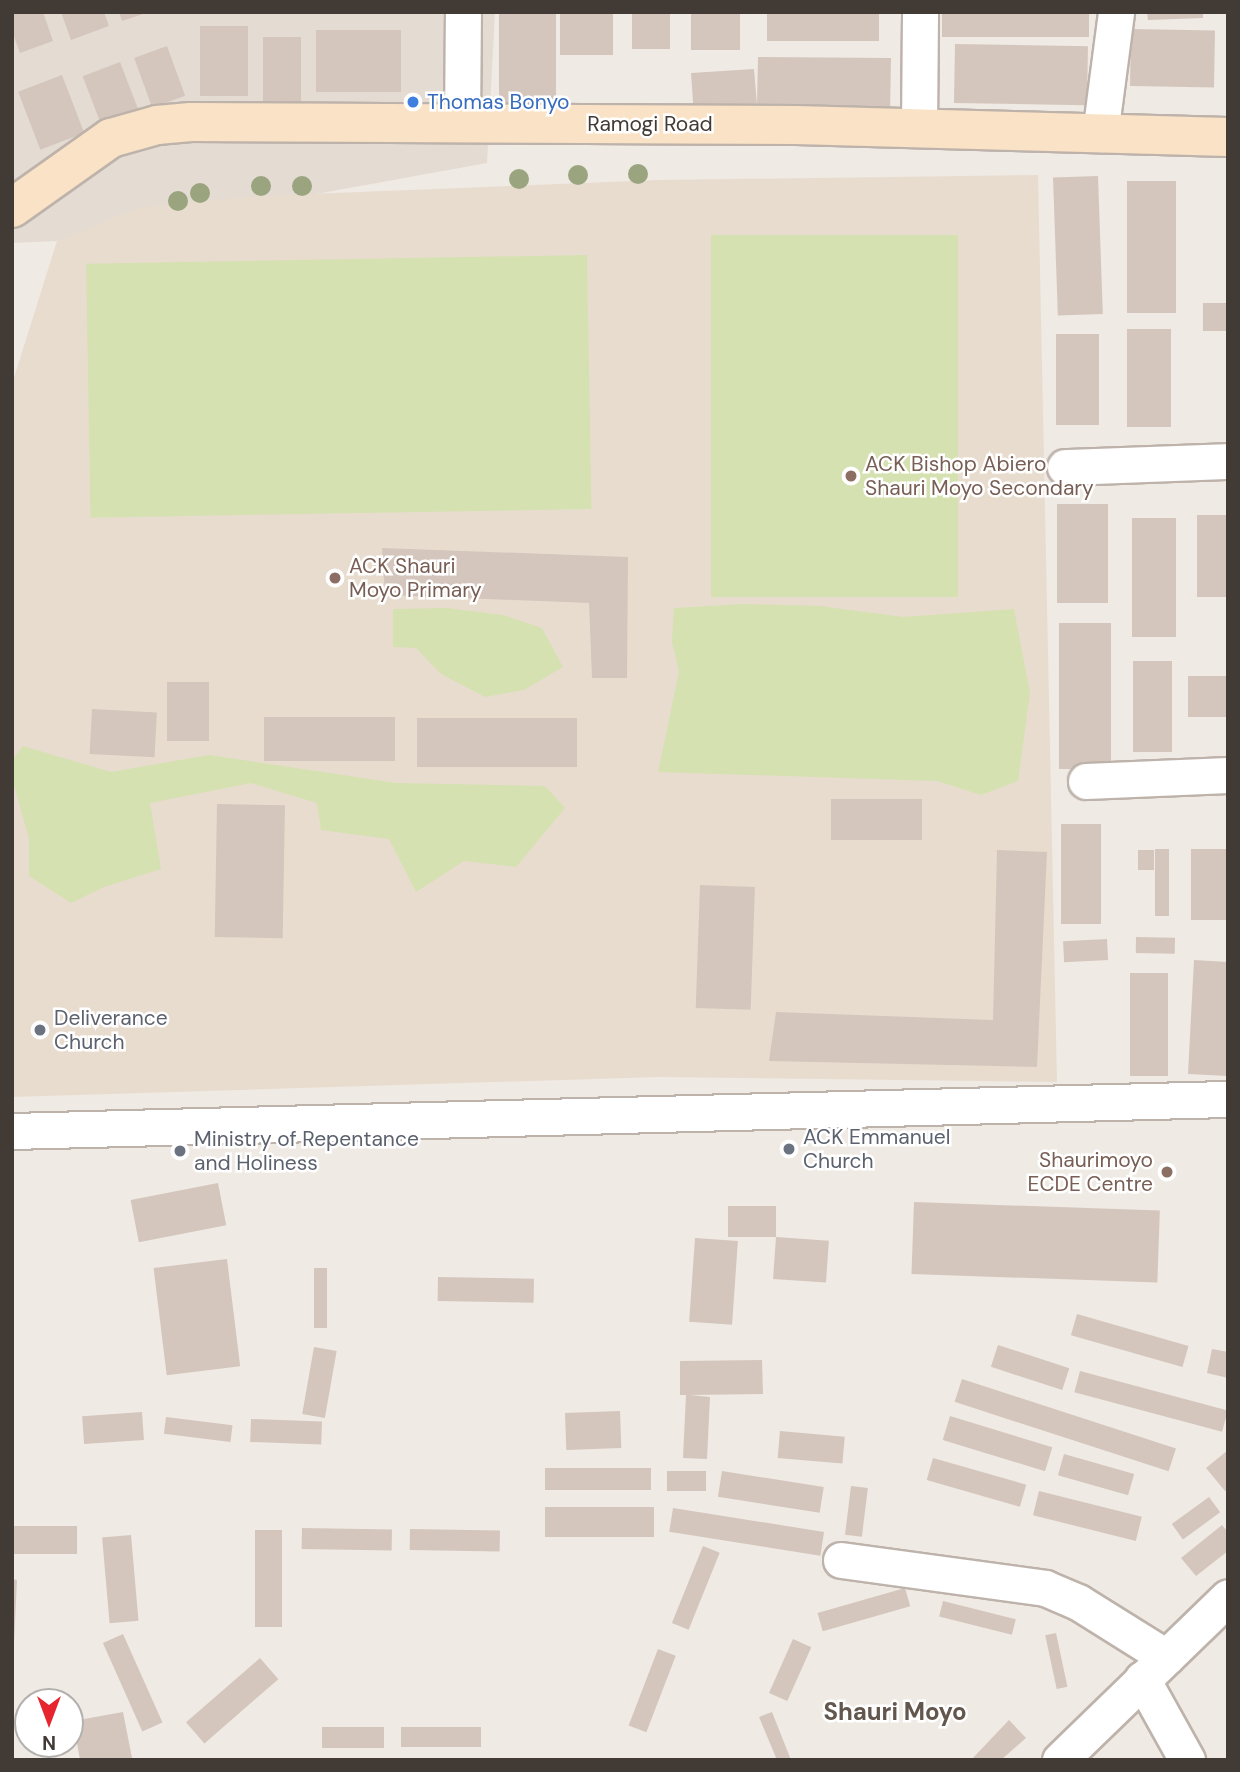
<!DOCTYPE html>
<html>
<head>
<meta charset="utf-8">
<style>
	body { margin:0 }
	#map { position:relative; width:1240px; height:1772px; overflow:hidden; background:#f0eae4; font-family:"DM Sans",sans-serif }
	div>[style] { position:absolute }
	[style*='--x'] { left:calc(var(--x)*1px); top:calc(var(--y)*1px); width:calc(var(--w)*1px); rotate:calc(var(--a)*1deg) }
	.residential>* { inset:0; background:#e4dbd2 }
	.education>* { inset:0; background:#e8dccf }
	.green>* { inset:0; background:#d5e1b0; transform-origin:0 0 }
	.building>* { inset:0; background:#d4c6bd; transform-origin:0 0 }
	.roads { filter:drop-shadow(2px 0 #beb3ab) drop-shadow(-2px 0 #beb3ab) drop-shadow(0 2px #beb3ab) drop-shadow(0 -2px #beb3ab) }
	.minor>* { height:35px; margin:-17.5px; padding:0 17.5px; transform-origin:17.5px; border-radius:17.5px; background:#fff }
	.secondary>* { height:38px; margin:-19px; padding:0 19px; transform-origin:19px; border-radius:19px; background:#f9e2c5 }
	.trees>* { width:20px; height:20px; margin:-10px; border-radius:50%; background:#9aa580 }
	.dots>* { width:19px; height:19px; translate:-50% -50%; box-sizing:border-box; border:4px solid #fff; border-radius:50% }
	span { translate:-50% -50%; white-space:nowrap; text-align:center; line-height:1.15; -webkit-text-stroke:5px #fff; paint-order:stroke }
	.shop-label { font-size:21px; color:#366cbe }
	.left { translate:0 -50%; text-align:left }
	.street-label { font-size:21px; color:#423a34 }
	.education-label { font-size:21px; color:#785e54 }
	.right { translate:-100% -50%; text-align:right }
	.worship-label { font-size:21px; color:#5b616d }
	.quarter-label { font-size:24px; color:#63564d; font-weight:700 }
	.frame { position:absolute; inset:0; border:14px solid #423a34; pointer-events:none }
	.north { position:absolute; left:14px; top:1688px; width:70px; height:70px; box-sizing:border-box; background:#fff; border:2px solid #b3b0ae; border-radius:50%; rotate:180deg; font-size:19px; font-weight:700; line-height:28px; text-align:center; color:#423a34 }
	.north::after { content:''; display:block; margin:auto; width:24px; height:32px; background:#e6252f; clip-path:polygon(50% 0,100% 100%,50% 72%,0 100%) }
</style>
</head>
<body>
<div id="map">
	<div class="residential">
		<i style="clip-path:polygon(12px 12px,495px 12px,487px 163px,57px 241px,12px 243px)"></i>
	</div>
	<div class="education">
		<i style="clip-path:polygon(1038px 175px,1057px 1082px,658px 1077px,12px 1097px,12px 384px,57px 241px,141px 207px,258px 196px,658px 180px)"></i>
	</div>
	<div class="green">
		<i style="left:958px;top:235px;width:362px;height:247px;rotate:90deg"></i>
		<i style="left:587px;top:255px;width:254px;height:501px;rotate:89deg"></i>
		<i style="clip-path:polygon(744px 604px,819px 606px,904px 617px,1014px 609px,1030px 693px,1018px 781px,981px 795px,937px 781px,658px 772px,679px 672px,672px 642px,674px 608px)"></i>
		<i style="clip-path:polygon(447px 608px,503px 615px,542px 628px,563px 667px,524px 690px,485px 697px,441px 674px,416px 648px,393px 647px,393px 609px)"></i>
		<i style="clip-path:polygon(23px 746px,111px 772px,209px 755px,396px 783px,545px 786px,565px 808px,516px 867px,464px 861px,416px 892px,389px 839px,321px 830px,317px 803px,251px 783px,150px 803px,161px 869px,104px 887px,71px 903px,29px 876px,29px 839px,12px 778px,12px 760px)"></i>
	</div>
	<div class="building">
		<i style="clip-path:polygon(12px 12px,43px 12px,53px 41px,20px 53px,12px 31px)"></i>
		<i style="clip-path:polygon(61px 12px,104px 12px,109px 26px,71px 40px)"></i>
		<i style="clip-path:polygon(119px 12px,146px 12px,146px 13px,122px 21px)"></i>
		<i style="left:499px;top:12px;width:57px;height:100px"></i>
		<i style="left:560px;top:12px;width:53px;height:43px"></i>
		<i style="left:632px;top:12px;width:38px;height:37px"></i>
		<i style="left:691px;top:12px;width:49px;height:38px"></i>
		<i style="left:767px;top:12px;width:112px;height:29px"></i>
		<i style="left:942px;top:12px;width:147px;height:25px"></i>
		<i style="clip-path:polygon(1147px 12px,1203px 12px,1203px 18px,1148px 20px)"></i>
		<i style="left:200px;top:26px;width:48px;height:70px"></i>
		<i style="left:1131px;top:29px;width:84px;height:57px;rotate:1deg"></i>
		<i style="left:316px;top:30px;width:85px;height:62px"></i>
		<i style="left:263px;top:37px;width:38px;height:66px"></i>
		<i style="left:955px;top:44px;width:133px;height:59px;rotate:1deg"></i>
		<i style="left:167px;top:46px;width:53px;height:35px;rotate:70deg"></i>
		<i style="clip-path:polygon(758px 57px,891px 58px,890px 113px,694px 116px,691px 73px,754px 69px,757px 105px)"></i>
		<i style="left:120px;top:62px;width:51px;height:40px;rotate:69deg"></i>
		<i style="left:62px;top:75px;width:62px;height:47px;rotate:69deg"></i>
		<i style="left:1098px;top:176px;width:138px;height:45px;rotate:88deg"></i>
		<i style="left:1127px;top:181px;width:49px;height:132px"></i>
		<i style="left:1203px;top:303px;width:25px;height:28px"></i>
		<i style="left:1127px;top:329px;width:44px;height:98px"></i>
		<i style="left:1056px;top:334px;width:43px;height:91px"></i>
		<i style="left:1057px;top:504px;width:51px;height:99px"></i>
		<i style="left:1197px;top:515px;width:31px;height:82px"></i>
		<i style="left:1132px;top:518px;width:44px;height:119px"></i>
		<i style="clip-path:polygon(382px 548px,628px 557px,627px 678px,592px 678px,589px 603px,385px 595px)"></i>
		<i style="left:1059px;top:623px;width:52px;height:146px"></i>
		<i style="left:1133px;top:661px;width:39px;height:91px"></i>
		<i style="left:1188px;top:676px;width:40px;height:41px"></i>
		<i style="left:167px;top:682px;width:42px;height:59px"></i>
		<i style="left:92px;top:709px;width:65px;height:45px;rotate:3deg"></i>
		<i style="left:264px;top:717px;width:131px;height:44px"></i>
		<i style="left:417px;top:718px;width:160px;height:49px"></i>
		<i style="left:831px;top:799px;width:91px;height:41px"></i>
		<i style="left:217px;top:804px;width:68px;height:133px;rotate:1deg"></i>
		<i style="left:1061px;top:824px;width:40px;height:100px"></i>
		<i style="left:1155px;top:849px;width:14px;height:67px"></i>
		<i style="left:1191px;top:849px;width:37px;height:71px"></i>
		<i style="clip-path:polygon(997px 850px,1047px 852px,1037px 1067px,769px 1061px,776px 1012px,993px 1020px)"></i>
		<i style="left:1138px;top:850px;width:16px;height:20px"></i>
		<i style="left:700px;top:885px;width:55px;height:123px;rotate:2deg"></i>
		<i style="left:1136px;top:937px;width:39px;height:16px;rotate:1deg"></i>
		<i style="left:1107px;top:939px;width:21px;height:44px;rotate:87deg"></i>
		<i style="clip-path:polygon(1194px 960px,1228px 962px,1228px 1076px,1188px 1074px)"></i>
		<i style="left:1130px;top:973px;width:38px;height:103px"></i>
		<i style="left:218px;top:1183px;width:43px;height:89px;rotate:79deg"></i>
		<i style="left:914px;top:1202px;width:246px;height:72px;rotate:2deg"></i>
		<i style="left:728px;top:1206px;width:48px;height:31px"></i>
		<i style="left:776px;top:1237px;width:53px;height:42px;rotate:4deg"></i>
		<i style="left:695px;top:1238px;width:43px;height:84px;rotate:4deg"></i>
		<i style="left:227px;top:1259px;width:108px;height:74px;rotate:83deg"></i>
		<i style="left:314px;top:1268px;width:13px;height:60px"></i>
		<i style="left:438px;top:1277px;width:96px;height:24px;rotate:1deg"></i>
		<i style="left:1077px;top:1314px;width:116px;height:22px;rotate:16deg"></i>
		<i style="left:998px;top:1345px;width:75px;height:23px;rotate:18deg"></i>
		<i style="left:314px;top:1347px;width:23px;height:68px;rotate:10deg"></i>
		<i style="clip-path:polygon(1212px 1349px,1228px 1352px,1228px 1378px,1207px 1373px)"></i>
		<i style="clip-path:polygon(762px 1360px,763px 1394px,690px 1395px,710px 1397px,707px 1459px,683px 1458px,686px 1395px,680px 1395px,680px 1361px)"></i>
		<i style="left:1080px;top:1371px;width:153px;height:22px;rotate:15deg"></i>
		<i style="left:962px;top:1379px;width:225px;height:24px;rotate:18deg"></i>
		<i style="left:620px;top:1411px;width:37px;height:55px;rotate:88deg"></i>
		<i style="left:142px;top:1412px;width:28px;height:60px;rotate:86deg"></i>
		<i style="left:950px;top:1416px;width:107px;height:25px;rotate:17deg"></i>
		<i style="left:166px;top:1417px;width:67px;height:17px;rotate:7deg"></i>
		<i style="left:251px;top:1419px;width:71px;height:23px;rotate:2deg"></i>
		<i style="left:780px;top:1431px;width:65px;height:27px;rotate:5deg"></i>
		<i style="clip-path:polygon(1228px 1450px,1228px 1489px,1225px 1491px,1206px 1468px)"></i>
		<i style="left:1064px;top:1454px;width:73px;height:22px;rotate:16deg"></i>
		<i style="left:933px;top:1458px;width:97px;height:23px;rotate:16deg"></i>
		<i style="left:651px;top:1468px;width:22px;height:106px;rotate:90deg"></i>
		<i style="left:667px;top:1471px;width:39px;height:20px"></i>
		<i style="left:722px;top:1471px;width:103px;height:26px;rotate:9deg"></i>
		<i style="left:851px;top:1486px;width:17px;height:49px;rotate:7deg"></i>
		<i style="left:1039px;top:1491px;width:106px;height:25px;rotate:14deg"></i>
		<i style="left:1209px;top:1497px;width:19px;height:46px;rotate:54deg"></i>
		<i style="left:545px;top:1507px;width:109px;height:30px"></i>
		<i style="left:673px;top:1508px;width:153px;height:24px;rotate:9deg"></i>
		<i style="clip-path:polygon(1222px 1525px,1228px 1532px,1228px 1551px,1196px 1576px,1181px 1558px)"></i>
		<i style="left:12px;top:1526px;width:65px;height:28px"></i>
		<i style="left:302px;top:1528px;width:90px;height:21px;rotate:1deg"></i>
		<i style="left:410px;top:1529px;width:90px;height:21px;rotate:1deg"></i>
		<i style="left:255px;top:1530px;width:27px;height:97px"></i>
		<i style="left:131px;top:1535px;width:86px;height:29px;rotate:85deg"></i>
		<i style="left:703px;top:1546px;width:18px;height:83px;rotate:22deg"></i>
		<i style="clip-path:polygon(12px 1579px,17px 1580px,14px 1643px,12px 1643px)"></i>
		<i style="left:905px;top:1588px;width:19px;height:91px;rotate:74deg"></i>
		<i style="left:943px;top:1601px;width:75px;height:16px;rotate:14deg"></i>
		<i style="left:1056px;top:1633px;width:55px;height:11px;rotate:78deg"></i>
		<i style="left:123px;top:1634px;width:97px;height:22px;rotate:66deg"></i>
		<i style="left:793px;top:1639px;width:20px;height:59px;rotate:24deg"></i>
		<i style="left:658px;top:1649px;width:19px;height:82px;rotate:21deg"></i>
		<i style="left:260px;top:1658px;width:28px;height:98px;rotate:49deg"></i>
		<i style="clip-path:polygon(123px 1712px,132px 1758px,80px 1760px,73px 1721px)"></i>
		<i style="clip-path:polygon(772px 1712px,791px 1760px,777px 1760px,759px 1717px)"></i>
		<i style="clip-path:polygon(1009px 1720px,1026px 1738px,1001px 1760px,971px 1760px)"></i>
		<i style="left:384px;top:1727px;width:21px;height:62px;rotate:90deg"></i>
		<i style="left:401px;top:1727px;width:80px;height:20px"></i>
	</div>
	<div class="roads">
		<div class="minor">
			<i style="--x:462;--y:123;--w:111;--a:-89.5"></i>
			<i style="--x:919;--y:129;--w:117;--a:-89.5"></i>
			<i style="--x:1100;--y:134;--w:123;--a:-82.5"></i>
			<i style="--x:1065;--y:467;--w:163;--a:-2.1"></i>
			<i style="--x:1086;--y:781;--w:142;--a:-2.4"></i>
			<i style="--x:12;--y:1131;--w:1216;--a:-1.51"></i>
			<i style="--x:841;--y:1560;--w:206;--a:7.8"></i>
			<i style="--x:1045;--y:1588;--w:36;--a:23"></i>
			<i style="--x:1078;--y:1602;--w:104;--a:32"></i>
			<i style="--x:1142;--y:1679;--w:93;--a:60.9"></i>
			<i style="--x:1060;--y:1760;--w:234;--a:-44.1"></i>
		</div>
		<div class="secondary">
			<i style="--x:12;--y:208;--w:121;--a:-35.3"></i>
			<i style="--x:111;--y:138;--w:48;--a:-15.8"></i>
			<i style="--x:157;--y:125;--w:34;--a:-5"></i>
			<i style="--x:191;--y:122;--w:605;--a:0.28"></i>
			<i style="--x:796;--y:125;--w:432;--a:1.6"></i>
		</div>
	</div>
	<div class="trees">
		<i style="left:638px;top:174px"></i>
		<i style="left:578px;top:175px"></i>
		<i style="left:519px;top:179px"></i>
		<i style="left:261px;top:186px"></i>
		<i style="left:302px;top:186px"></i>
		<i style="left:200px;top:193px"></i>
		<i style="left:178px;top:201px"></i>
	</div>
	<div class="dots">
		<i style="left:413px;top:102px;background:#3f7fe0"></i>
		<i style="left:851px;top:476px;background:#8d6e63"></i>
		<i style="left:335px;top:578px;background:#8d6e63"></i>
		<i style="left:40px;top:1030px;background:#6b7280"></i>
		<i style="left:789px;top:1149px;background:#6b7280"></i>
		<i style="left:180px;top:1151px;background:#6b7280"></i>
		<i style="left:1167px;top:1172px;background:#8d6e63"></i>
	</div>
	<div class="shop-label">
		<span class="left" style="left:427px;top:102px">Thomas Bonyo</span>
	</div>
	<div class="street-label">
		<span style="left:650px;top:124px">Ramogi Road</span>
	</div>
	<div class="education-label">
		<span class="left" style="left:865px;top:476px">ACK Bishop Abiero<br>Shauri Moyo Secondary</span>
		<span class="left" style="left:349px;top:578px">ACK Shauri<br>Moyo Primary</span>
		<span class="right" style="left:1153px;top:1172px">Shaurimoyo<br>ECDE Centre</span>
	</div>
	<div class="worship-label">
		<span class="left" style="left:54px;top:1030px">Deliverance<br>Church</span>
		<span class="left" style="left:803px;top:1149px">ACK Emmanuel<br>Church</span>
		<span class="left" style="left:194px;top:1151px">Ministry of Repentance<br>and Holiness</span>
	</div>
	<div class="quarter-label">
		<span style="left:895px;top:1712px">Shauri Moyo</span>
	</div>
	<div class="frame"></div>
	<div class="north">N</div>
</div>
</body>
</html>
